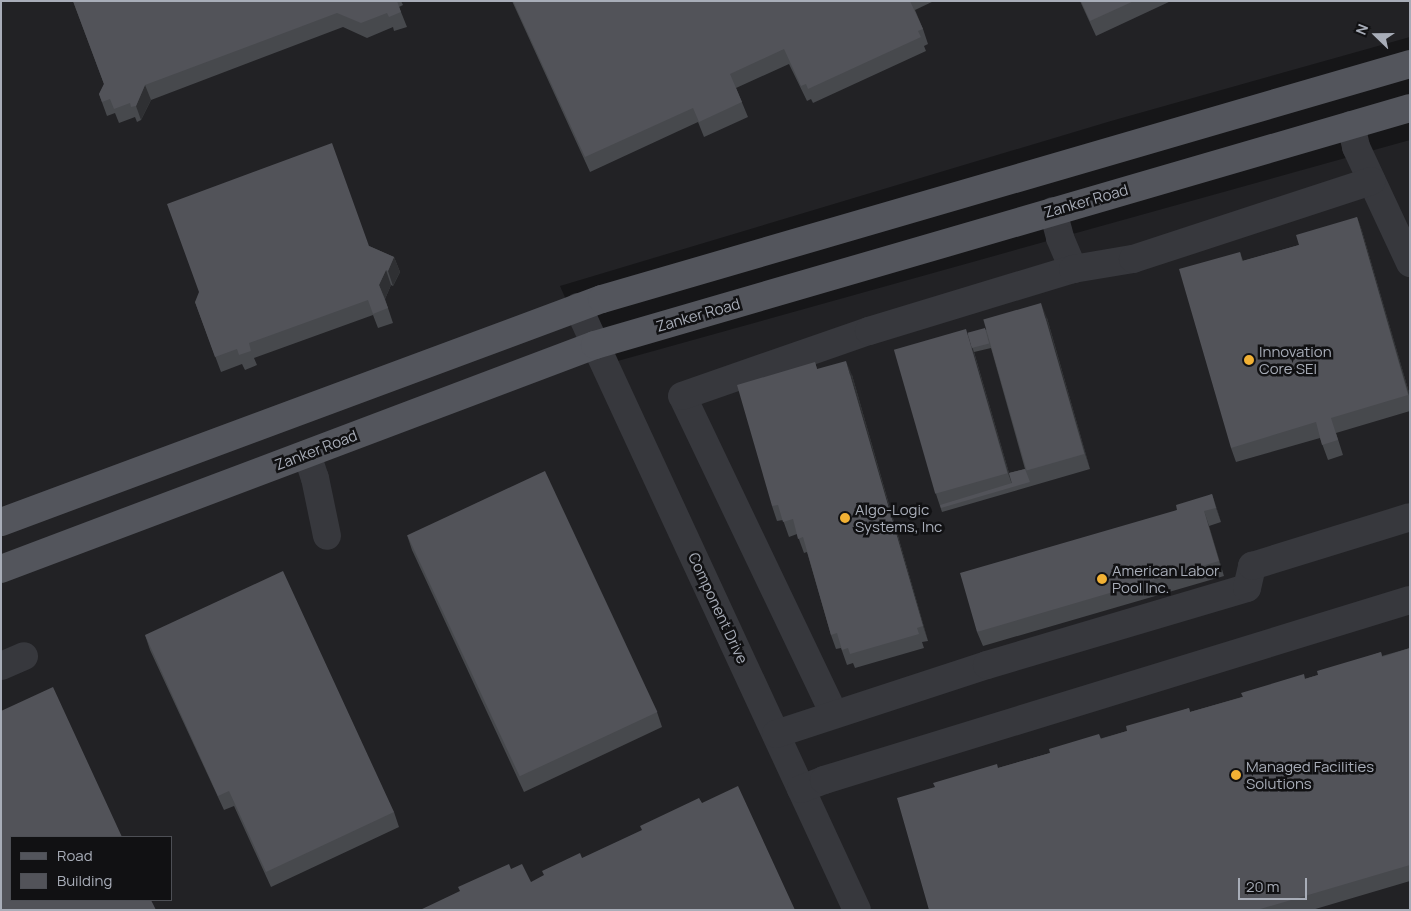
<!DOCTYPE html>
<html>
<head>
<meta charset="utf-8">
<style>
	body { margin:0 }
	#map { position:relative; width:1411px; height:911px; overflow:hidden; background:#161618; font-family:Manrope,sans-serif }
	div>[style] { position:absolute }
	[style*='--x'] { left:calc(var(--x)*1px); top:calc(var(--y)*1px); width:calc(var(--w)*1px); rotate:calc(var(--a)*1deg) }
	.built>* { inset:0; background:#222225 }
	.minor>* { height:28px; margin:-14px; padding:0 14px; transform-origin:14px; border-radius:14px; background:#37383d }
	.major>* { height:28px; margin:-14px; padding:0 14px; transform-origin:14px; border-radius:14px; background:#53555c }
	.wall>* { inset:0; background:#47494d }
	.shaded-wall>* { inset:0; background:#2f3033 }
	.building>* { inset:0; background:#525359; transform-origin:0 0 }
	.dots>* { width:14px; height:14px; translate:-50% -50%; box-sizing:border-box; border:2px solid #111113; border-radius:50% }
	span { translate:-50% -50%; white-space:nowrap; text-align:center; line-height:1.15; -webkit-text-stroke:5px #111113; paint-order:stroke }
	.street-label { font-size:15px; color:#a8adb8 }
	.poi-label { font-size:15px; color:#a8adb8 }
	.left { translate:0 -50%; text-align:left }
	.frame { position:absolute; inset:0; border:2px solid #a8adb8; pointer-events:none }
	.legend { position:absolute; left:10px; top:836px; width:162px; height:65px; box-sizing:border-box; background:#111113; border:1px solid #4d4f55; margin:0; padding:6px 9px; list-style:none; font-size:15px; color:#a8adb8 }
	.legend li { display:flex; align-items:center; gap:10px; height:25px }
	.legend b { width:25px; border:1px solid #4d4f55 }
	.north { position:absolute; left:1351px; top:10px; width:50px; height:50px; -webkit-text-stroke:4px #111113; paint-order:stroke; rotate:292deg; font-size:14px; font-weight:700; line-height:20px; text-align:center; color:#a8adb8 }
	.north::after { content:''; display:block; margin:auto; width:18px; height:22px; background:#a8adb8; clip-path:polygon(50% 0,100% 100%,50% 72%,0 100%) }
	.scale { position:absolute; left:1238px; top:878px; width:69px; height:22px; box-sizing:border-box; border:2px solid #a8adb8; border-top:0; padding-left:6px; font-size:15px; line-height:18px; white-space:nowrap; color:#a8adb8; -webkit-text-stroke:4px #111113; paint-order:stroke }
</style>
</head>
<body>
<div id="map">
	<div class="built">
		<i style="clip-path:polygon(evenodd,1px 1px,1410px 1px,1410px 37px,1111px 121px,560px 286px,596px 367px,1410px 140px,1410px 910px,1px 910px,1px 1px,11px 837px,171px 837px,171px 900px,11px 900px,11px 837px)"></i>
	</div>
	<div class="minor">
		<i style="--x:1351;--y:125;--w:23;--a:77"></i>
		<i style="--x:1356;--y:147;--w:128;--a:65"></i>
		<i style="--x:1053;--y:211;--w:28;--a:75"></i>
		<i style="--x:1060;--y:238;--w:34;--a:67"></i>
		<i style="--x:578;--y:307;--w:664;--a:65.17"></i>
		<i style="--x:307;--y:454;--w:25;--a:72"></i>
		<i style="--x:315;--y:478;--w:59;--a:78.3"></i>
		<i style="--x:1;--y:666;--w:25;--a:-23"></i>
		<i style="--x:834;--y:714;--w:352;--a:-115.5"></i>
		<i style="--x:682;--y:396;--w:198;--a:-19.2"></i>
		<i style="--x:869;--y:331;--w:213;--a:-16.9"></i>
		<i style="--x:1073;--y:269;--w:61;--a:-9.5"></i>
		<i style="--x:1133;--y:259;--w:251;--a:-18.1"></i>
		<i style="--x:776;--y:734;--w:222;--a:-18.1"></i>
		<i style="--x:987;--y:665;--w:271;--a:-16.5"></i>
		<i style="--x:1247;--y:588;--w:23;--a:-77"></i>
		<i style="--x:1252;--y:566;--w:165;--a:-17.2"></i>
		<i style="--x:801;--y:789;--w:25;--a:-21"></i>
		<i style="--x:824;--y:780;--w:613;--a:-17.08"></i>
	</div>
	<div class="major">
		<i style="--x:1;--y:522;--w:641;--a:-20.36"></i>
		<i style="--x:602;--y:299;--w:841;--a:-16.22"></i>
		<i style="--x:1;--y:569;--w:635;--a:-20.66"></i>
		<i style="--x:595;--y:345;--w:849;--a:-16.21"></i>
	</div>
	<div class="wall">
		<i style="clip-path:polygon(73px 1px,401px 1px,403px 5px,399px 7px,407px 27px,394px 31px,393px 27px,367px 38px,343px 27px,151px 100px,141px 120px,137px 122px,135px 117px,119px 123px,115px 113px,107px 116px,99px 94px,104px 84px)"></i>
		<i style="clip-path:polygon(512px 1px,934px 1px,915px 10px,923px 29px,928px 44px,924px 46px,926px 51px,813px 103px,811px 99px,807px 101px,789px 64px,736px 88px,748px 117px,704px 137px,698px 122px,590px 172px)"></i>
		<i style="clip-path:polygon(1080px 1px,1171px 1px,1096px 36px)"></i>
		<i style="clip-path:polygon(1357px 217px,1362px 231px,1410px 396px,1410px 411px,1336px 433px,1343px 455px,1328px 460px,1320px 438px,1236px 462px,1231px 448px,1240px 252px,1243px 261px,1299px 245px)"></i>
		<i style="clip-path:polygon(369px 246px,394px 257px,400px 272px,393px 286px,391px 285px,385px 299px,393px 323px,378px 328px,373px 315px,254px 358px,257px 365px,245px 370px,242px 364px,221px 372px,195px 302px)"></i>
		<i style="clip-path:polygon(evenodd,1047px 318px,1090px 469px,942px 512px,936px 494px,968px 333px,1047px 318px,991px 348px,1025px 469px,1009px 473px,974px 352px,991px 348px)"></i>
		<i style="clip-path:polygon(815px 362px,817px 369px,852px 375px,928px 641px,922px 642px,924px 648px,855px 668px,853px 663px,847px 665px,841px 648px,836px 649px,831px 635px,807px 552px,804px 553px,797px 534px,789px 537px,783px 520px,777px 521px,772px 506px)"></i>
		<i style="clip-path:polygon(1212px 494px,1221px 522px,1209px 526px,1224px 576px,983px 646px,977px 632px,1177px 510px)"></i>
		<i style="clip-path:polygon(407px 535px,657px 712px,662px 727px,524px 792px,412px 550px)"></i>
		<i style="clip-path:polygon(145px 635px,394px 812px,399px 827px,271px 887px,234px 806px,224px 810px,150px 650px)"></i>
		<i style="clip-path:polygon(1410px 648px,1410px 881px,1312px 910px,929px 910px,998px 768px,1127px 731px,1189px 708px,1190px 712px,1318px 675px,1381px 652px,1382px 656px)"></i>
	</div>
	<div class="shaded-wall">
		<i style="clip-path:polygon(145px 85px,151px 100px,141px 120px,136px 106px)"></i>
		<i style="clip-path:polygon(1357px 217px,1362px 231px,1410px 396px,1410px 399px)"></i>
		<i style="clip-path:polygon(394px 257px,400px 272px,393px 286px,388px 271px)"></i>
		<i style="clip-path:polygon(386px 270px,391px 285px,385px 299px,379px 285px)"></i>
		<i style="clip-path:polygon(1041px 303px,1047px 318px,1090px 469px,1085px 454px)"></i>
		<i style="clip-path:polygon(966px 329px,974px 352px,1013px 487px,1008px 473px)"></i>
		<i style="clip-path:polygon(846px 361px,852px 375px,928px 641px,923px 626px)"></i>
		<i style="clip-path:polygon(1212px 494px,1217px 509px,1221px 522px,1216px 508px)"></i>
		<i style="clip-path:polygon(1204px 511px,1209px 526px,1224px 576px,1219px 561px)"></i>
	</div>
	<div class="building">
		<i style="clip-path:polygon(73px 1px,397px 1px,401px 12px,389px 17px,387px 13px,361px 23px,337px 13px,145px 85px,136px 106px,131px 107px,130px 103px,114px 109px,110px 99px,102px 102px,99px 94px,104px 84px)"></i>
		<i style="clip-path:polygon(513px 1px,910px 1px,923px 29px,918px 31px,921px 37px,808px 89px,806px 84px,801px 86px,784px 49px,730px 74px,742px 102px,699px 122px,693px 108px,585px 157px)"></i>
		<i style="clip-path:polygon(1081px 1px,1134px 1px,1090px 21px)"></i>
		<i style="clip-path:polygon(332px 143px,369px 246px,394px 257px,388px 271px,386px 270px,379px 285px,388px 308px,373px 314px,368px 300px,249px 343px,251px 351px,239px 355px,237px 349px,215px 357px,195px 302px,199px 292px,167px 204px)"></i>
		<i style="clip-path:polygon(1357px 217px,1408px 395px,1331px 418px,1338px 440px,1322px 445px,1316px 422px,1231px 448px,1179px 269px,1240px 252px,1242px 261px,1299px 245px,1296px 235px)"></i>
		<i style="left:1041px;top:303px;width:157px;height:60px;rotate:74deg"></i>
		<i style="left:985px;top:328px;width:16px;height:18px;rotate:75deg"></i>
		<i style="left:966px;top:329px;width:150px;height:75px;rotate:74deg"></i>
		<i style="clip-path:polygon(846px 361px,923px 626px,917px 628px,919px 634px,850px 654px,848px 648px,842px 650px,837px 633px,831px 635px,803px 537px,798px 539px,793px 519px,783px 522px,778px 505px,772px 506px,737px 385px,815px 362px,817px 369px)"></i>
		<i style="clip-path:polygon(1025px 469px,1030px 482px,941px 508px,940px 505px,1012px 483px,1009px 473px)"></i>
		<i style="left:545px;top:471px;width:266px;height:152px;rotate:65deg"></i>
		<i style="clip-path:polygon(1212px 494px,1216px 508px,1204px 511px,1219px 561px,977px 632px,960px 573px,1177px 510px,1176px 505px)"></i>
		<i style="clip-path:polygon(283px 571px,394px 812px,266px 872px,229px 791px,218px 796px,145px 635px)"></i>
		<i style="clip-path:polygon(1410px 648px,1410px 865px,1257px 910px,929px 910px,897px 798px,935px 787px,933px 783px,997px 764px,998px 768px,1050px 753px,1049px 749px,1099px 734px,1101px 739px,1127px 731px,1126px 726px,1189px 708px,1190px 712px,1243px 697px,1241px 693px,1304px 674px,1305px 679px,1318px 675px,1317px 671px,1381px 652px,1382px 657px)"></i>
		<i style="clip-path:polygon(53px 687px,122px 837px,11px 837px,11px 900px,151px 900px,156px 910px,1px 910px,1px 711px)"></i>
		<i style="clip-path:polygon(738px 786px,795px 910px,420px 910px,460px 891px,458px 887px,509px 864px,511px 869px,522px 864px,531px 882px,544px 875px,542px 871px,580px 853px,582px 858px,642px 830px,640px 826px,699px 798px,702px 803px)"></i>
	</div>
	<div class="dots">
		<i style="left:1249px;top:360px;background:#f2b134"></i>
		<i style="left:845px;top:518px;background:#f2b134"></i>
		<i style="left:1102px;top:579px;background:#f2b134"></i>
		<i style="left:1236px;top:775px;background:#f2b134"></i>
	</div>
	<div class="street-label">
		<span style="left:1086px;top:201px;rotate:-16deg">Zanker Road</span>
		<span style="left:698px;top:315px;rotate:-16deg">Zanker Road</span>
		<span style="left:316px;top:450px;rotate:-21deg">Zanker Road</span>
		<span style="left:718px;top:608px;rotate:65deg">Component Drive</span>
	</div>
	<div class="poi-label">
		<span class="left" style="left:1259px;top:360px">Innovation<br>Core SEI</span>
		<span class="left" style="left:855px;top:518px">Algo-Logic<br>Systems, Inc</span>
		<span class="left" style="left:1112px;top:579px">American Labor<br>Pool Inc.</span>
		<span class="left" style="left:1246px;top:775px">Managed Facilities<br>Solutions</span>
	</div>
	<div class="frame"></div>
	<ul class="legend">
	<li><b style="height:6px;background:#53555c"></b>Road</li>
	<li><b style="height:14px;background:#525359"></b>Building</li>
	</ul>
	<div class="north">N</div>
	<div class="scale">20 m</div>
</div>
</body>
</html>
